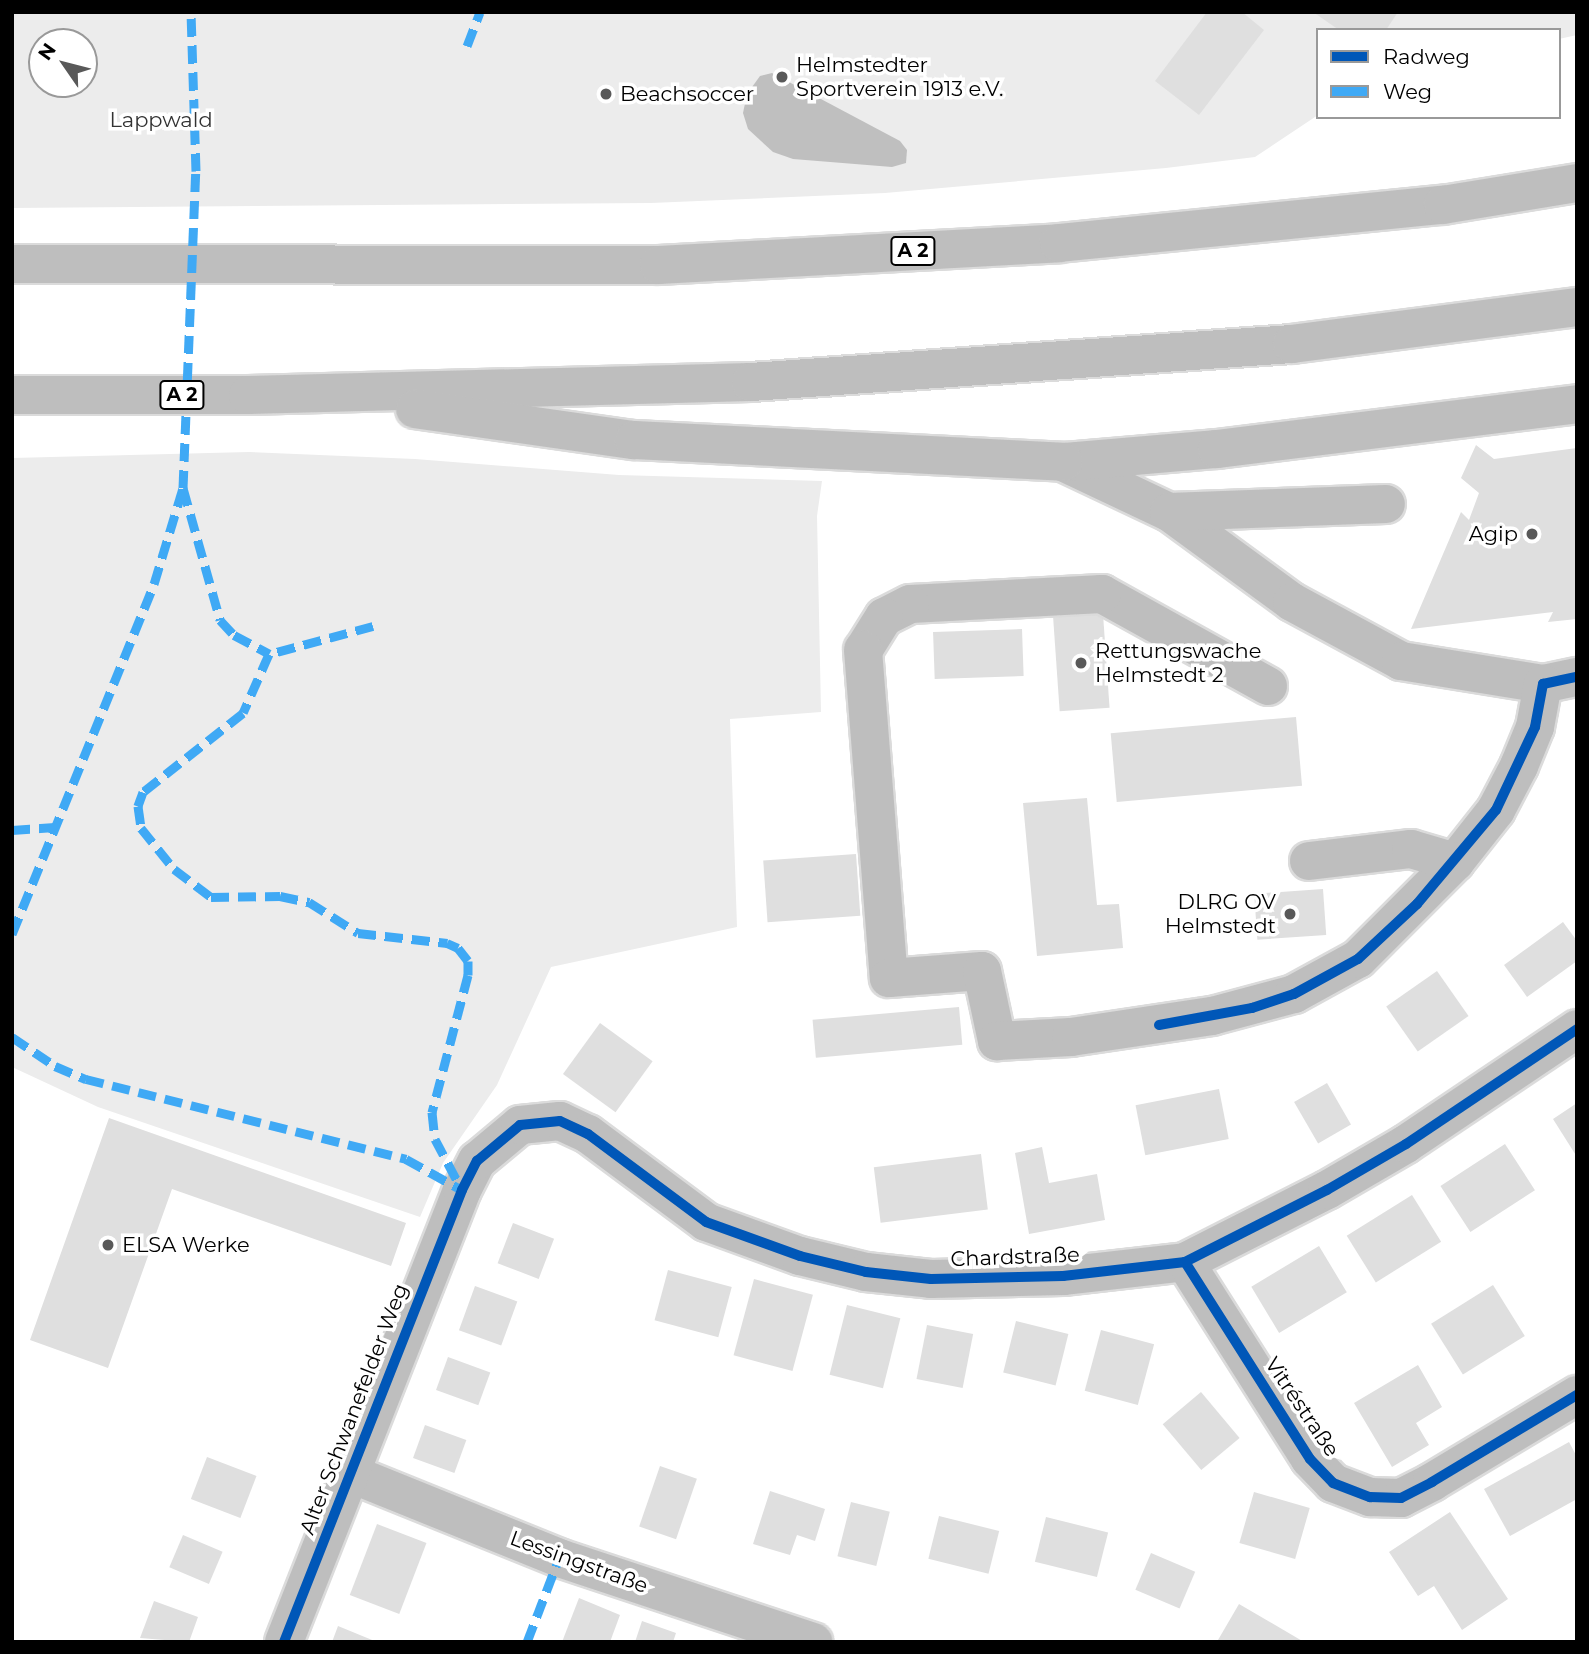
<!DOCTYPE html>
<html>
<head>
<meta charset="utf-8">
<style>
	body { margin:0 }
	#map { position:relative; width:1589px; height:1654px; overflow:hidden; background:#fff; font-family:Montserrat,sans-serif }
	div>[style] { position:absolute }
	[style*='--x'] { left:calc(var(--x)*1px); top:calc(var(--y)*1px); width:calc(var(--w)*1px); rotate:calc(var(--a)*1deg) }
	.green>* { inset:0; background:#ececec }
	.water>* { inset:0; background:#bfbfbf }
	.building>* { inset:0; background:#dfdfdf; transform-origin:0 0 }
	.roads { filter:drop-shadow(2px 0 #dbdbdb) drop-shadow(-2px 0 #dbdbdb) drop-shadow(0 2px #dbdbdb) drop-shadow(0 -2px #dbdbdb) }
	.minor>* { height:38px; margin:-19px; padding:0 19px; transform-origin:19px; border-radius:19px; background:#bebebe }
	.highway>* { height:38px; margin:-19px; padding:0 19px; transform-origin:19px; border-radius:19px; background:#bebebe }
	.quiet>* { height:9px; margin-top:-4.5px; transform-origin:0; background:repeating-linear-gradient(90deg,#3fa9f5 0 18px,transparent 0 27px) }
	.cycleway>* { height:10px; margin:-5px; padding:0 5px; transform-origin:5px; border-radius:5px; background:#0057b8 }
	.dots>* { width:19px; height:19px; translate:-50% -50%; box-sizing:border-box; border:4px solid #fff; border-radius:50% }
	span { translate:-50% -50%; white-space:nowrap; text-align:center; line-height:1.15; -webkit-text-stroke:7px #fff; paint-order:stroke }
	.shield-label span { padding:2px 5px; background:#fff; border:2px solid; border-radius:5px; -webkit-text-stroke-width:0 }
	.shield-label { font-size:19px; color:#000; font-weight:700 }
	.poi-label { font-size:21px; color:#000 }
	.left { translate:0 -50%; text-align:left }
	.right { translate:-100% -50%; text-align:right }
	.park-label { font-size:21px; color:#333 }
	.street-label { font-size:21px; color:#000 }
	.frame { position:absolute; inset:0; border:14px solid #000; pointer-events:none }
	.legend { position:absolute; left:1316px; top:28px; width:245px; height:91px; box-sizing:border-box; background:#fff; border:2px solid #999; margin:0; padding:9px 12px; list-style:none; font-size:21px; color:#000 }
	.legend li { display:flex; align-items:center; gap:14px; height:35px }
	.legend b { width:35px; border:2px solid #999 }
	.north { position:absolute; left:28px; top:28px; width:70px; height:70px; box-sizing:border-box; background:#fff; border:2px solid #999; border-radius:50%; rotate:305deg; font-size:19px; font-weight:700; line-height:28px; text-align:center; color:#000 }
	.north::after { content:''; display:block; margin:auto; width:24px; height:32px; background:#595959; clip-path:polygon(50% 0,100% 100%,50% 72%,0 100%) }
</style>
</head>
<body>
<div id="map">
	<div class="green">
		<i style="clip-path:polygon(evenodd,12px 12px,1577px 12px,1577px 35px,1559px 39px,1559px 30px,1318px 30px,1318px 115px,1255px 157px,1166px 168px,885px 193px,651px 203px,12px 208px,12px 12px,42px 42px,84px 42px,84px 84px,42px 84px,42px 42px)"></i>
		<i style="clip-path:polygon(249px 452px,415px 459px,619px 475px,822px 481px,817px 516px,821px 712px,730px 719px,737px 927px,551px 967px,497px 1085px,443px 1163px,420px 1217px,98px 1107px,12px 1067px,12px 458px)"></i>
	</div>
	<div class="water">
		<i style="clip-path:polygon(772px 73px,900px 141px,907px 150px,906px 163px,892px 167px,793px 159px,773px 152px,748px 129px,743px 113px,747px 94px,760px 76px)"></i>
	</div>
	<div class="building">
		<i style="clip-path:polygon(1207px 12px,1242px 12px,1264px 30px,1199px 115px,1155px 81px)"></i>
		<i style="clip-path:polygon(1313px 12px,1398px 12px,1386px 30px,1339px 30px)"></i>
		<i style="clip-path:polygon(1476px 445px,1494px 459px,1577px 448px,1577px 619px,1548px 622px,1553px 612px,1411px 629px,1461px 512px,1469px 520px,1479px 493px,1461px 478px)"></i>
		<i style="left:1103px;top:614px;width:94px;height:50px;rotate:86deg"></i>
		<i style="left:1022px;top:629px;width:47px;height:89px;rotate:88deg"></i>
		<i style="left:1296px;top:717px;width:69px;height:186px;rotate:85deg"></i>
		<i style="clip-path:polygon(1087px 798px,1097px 905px,1119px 904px,1123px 948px,1037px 956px,1023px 803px)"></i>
		<i style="left:856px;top:854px;width:62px;height:93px;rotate:86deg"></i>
		<i style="left:1323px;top:889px;width:46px;height:69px;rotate:86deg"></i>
		<i style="clip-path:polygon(1563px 922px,1577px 941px,1577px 961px,1527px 997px,1504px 965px)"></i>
		<i style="left:1437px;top:971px;width:55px;height:62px;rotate:55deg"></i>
		<i style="left:959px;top:1007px;width:38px;height:147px;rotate:85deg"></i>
		<i style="left:600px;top:1023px;width:65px;height:63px;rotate:36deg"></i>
		<i style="left:1327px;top:1083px;width:48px;height:38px;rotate:60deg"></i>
		<i style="left:1219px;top:1089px;width:51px;height:85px;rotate:79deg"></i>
		<i style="clip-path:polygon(1577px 1103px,1577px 1157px,1553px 1119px)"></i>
		<i style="clip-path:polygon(109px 1118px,406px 1223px,391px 1266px,172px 1189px,108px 1368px,30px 1340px)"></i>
		<i style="left:1505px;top:1144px;width:55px;height:77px;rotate:57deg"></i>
		<i style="clip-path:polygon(1042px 1147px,1049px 1183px,1097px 1174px,1105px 1220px,1029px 1234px,1015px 1153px)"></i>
		<i style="left:981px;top:1154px;width:56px;height:108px;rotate:83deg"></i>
		<i style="left:1412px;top:1195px;width:55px;height:77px;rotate:58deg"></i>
		<i style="left:513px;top:1223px;width:44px;height:43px;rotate:21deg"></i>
		<i style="left:1319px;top:1246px;width:54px;height:79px;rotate:59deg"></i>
		<i style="left:668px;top:1270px;width:66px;height:52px;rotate:15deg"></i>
		<i style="left:754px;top:1279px;width:61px;height:79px;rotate:15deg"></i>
		<i style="left:1493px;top:1285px;width:60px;height:73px;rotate:58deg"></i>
		<i style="left:475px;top:1286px;width:45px;height:47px;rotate:20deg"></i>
		<i style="left:847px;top:1305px;width:55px;height:72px;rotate:14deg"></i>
		<i style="left:1016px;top:1321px;width:54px;height:53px;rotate:14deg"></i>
		<i style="left:927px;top:1325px;width:47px;height:55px;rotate:11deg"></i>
		<i style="left:1101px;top:1330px;width:55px;height:63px;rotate:15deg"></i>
		<i style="left:448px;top:1357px;width:45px;height:35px;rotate:20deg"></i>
		<i style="clip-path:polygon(1418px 1365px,1442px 1407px,1416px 1423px,1429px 1445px,1392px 1467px,1354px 1403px)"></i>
		<i style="left:1201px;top:1392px;width:60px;height:50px;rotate:50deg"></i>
		<i style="left:425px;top:1425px;width:44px;height:35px;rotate:20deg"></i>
		<i style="clip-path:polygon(1569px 1442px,1577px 1457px,1577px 1499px,1510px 1536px,1484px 1489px)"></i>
		<i style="left:207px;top:1457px;width:53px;height:45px;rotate:21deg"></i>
		<i style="left:660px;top:1466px;width:39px;height:64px;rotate:19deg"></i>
		<i style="clip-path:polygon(770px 1491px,825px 1509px,815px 1541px,797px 1535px,790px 1555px,753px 1544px)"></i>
		<i style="left:1254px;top:1492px;width:58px;height:53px;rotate:16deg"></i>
		<i style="left:851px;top:1502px;width:40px;height:56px;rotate:14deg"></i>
		<i style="clip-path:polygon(1450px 1512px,1508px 1599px,1462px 1630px,1434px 1586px,1418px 1596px,1389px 1552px)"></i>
		<i style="left:939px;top:1516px;width:62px;height:44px;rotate:14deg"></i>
		<i style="left:1046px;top:1517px;width:64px;height:46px;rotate:14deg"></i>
		<i style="left:377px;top:1524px;width:53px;height:76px;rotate:21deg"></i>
		<i style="left:183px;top:1535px;width:43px;height:35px;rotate:23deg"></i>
		<i style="left:1151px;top:1553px;width:48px;height:40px;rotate:23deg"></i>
		<i style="clip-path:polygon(579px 1598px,620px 1615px,610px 1642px,562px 1642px)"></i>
		<i style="clip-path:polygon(154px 1601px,198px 1617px,189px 1642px,140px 1638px)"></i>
		<i style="clip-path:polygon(1239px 1604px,1304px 1642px,1218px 1640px)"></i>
		<i style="clip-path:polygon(642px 1621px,676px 1633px,673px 1642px,635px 1642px)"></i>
		<i style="clip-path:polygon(338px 1626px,377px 1642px,332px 1642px)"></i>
	</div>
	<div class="roads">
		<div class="minor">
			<i style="--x:1063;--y:462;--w:117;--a:25.3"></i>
			<i style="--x:1169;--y:512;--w:152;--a:36.2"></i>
			<i style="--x:1292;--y:602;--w:124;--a:28.4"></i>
			<i style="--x:1401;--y:661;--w:144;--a:9.2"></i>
			<i style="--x:1543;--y:684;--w:35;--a:-12"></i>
			<i style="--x:1065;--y:462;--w:153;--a:-4.9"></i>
			<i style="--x:1217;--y:449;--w:363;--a:-7.1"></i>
			<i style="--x:1169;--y:512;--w:217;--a:-2.1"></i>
			<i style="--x:1268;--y:686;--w:190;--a:-151"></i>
			<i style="--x:1102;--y:594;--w:192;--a:177"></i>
			<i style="--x:910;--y:604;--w:29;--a:153"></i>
			<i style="--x:884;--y:617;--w:39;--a:122"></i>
			<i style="--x:863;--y:650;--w:329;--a:85.5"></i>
			<i style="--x:889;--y:978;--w:93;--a:-4.3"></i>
			<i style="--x:982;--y:971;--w:72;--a:77.9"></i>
			<i style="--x:997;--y:1041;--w:74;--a:-3.1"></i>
			<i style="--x:1071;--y:1037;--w:143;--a:-8.5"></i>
			<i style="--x:1212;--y:1016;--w:85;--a:-15"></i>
			<i style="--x:1294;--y:994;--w:73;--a:-28.7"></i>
			<i style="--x:1358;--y:959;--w:137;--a:-45"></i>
			<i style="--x:1455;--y:862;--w:66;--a:-51.7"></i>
			<i style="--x:1496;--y:810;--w:50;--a:-62.4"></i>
			<i style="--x:1519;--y:766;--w:42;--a:-67.7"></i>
			<i style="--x:1535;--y:727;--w:44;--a:-79.5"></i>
			<i style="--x:1309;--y:861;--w:103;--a:-6.7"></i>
			<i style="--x:1411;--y:849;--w:46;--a:16.5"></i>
			<i style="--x:1185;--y:1262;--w:233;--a:57.6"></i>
			<i style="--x:1310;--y:1459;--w:33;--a:46"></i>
			<i style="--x:1333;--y:1483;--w:40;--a:21"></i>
			<i style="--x:1370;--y:1497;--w:31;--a:2"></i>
			<i style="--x:1401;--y:1498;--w:35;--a:-27"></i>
			<i style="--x:1432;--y:1482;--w:169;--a:-31"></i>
			<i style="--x:349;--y:1473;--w:227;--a:22"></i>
			<i style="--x:559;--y:1558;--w:268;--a:18.3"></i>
			<i style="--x:284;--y:1642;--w:486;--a:-68.5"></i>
			<i style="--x:462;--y:1190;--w:33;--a:-63"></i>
			<i style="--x:477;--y:1161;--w:56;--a:-39.9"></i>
			<i style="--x:520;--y:1125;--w:40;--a:-5.7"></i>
			<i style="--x:560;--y:1121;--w:31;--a:25"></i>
			<i style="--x:588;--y:1134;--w:147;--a:36.7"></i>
			<i style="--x:706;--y:1222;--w:100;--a:19.9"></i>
			<i style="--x:800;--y:1256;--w:68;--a:13.6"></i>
			<i style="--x:866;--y:1272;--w:65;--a:6.1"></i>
			<i style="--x:931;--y:1279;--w:132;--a:-1.3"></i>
			<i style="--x:1063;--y:1276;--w:123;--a:-6.5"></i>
			<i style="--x:1185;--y:1262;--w:159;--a:-26.9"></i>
			<i style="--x:1327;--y:1190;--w:91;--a:-30.2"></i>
			<i style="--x:1406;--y:1144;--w:206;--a:-33.9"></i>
		</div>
		<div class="highway">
			<i style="--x:12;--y:264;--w:647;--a:0.09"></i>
			<i style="--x:659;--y:265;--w:401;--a:-3.1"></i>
			<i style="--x:1059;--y:243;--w:386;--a:-5.7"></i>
			<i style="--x:1443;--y:205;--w:136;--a:-9.3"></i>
			<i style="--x:12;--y:395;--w:236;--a:0"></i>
			<i style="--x:248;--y:395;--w:503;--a:-1.48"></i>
			<i style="--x:751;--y:382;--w:542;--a:-4.02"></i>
			<i style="--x:1292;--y:344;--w:287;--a:-7.4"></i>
			<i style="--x:415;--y:409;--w:221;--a:8.1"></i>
			<i style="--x:634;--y:440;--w:430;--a:2.9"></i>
		</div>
	</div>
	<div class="quiet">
		<i style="--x:467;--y:46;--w:36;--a:-69"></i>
		<i style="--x:183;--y:488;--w:137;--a:74.3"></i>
		<i style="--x:220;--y:620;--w:21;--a:47"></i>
		<i style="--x:234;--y:635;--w:40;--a:28"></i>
		<i style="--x:373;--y:626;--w:108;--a:164.9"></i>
		<i style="--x:269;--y:654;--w:64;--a:113.8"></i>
		<i style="--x:243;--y:713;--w:127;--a:141.7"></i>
		<i style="--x:143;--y:792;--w:15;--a:110"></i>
		<i style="--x:138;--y:806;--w:22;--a:82"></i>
		<i style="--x:141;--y:828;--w:53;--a:51.2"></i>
		<i style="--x:174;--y:869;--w:46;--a:37.1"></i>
		<i style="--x:211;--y:897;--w:69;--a:-0.8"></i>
		<i style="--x:280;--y:896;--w:30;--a:12"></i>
		<i style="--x:309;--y:902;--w:58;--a:32.3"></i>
		<i style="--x:358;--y:933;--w:90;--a:6.4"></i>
		<i style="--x:447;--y:943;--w:12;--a:24"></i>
		<i style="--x:458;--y:948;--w:16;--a:52"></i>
		<i style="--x:468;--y:961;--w:14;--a:90"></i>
		<i style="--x:468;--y:975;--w:142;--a:104.7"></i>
		<i style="--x:432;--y:1112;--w:27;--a:84"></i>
		<i style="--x:435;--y:1139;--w:58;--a:62.1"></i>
		<i style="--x:12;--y:830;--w:43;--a:-4"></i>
		<i style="--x:12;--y:934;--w:378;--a:-67.9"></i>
		<i style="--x:154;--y:584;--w:100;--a:-73.2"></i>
		<i style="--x:183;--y:488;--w:317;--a:-87.7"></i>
		<i style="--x:196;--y:171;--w:159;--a:-91.8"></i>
		<i style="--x:12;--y:1037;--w:52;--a:34"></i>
		<i style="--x:55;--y:1066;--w:34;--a:23"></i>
		<i style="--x:86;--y:1079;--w:330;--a:14"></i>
		<i style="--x:406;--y:1159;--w:64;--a:29"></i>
		<i style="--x:527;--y:1642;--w:90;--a:-69.1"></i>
	</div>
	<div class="cycleway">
		<i style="--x:1159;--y:1025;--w:95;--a:-10.4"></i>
		<i style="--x:1252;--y:1008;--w:44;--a:-18.4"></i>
		<i style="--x:1294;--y:994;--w:73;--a:-28.7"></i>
		<i style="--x:1358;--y:959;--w:81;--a:-43"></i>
		<i style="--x:1417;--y:904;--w:123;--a:-50"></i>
		<i style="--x:1496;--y:810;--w:92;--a:-64.8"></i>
		<i style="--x:1535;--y:727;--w:44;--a:-79.5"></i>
		<i style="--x:1543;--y:684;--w:35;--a:-12"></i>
		<i style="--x:1185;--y:1262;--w:233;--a:57.6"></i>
		<i style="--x:1310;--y:1459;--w:33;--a:46"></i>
		<i style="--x:1333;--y:1483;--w:40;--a:21"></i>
		<i style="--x:1370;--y:1497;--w:31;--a:2"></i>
		<i style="--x:1401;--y:1498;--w:35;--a:-27"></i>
		<i style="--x:1432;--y:1482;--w:169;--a:-31"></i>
		<i style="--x:284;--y:1642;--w:486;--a:-68.5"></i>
		<i style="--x:462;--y:1190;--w:33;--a:-63"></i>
		<i style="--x:477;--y:1161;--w:56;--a:-39.9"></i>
		<i style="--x:520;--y:1125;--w:40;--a:-5.7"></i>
		<i style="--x:560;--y:1121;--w:31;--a:25"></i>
		<i style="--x:588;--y:1134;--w:147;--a:36.7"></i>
		<i style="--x:706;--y:1222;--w:100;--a:19.9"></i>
		<i style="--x:800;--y:1256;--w:68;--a:13.6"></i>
		<i style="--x:866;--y:1272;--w:65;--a:6.1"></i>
		<i style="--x:931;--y:1279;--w:132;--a:-1.3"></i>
		<i style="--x:1063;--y:1276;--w:123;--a:-6.5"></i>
		<i style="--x:1185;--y:1262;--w:159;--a:-26.9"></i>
		<i style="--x:1327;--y:1190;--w:91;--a:-30.2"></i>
		<i style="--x:1406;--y:1144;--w:206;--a:-33.9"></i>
	</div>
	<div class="dots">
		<i style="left:782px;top:77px;background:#595959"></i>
		<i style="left:606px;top:94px;background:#595959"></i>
		<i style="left:1532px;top:534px;background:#595959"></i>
		<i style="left:1081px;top:663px;background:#595959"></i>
		<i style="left:1290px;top:914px;background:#595959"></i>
		<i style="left:108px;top:1245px;background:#595959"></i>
	</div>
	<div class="shield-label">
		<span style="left:913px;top:251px">A 2</span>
		<span style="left:182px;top:395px">A 2</span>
	</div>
	<div class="poi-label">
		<span class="left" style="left:796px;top:77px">Helmstedter<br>Sportverein 1913 e.V.</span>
		<span class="left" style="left:620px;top:94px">Beachsoccer</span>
		<span class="right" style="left:1518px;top:534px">Agip</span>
		<span class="left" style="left:1095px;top:663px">Rettungswache<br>Helmstedt 2</span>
		<span class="right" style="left:1276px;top:914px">DLRG OV<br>Helmstedt</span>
		<span class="left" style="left:122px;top:1245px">ELSA Werke</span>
	</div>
	<div class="park-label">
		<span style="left:161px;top:120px">Lappwald</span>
	</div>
	<div class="street-label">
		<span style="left:1015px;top:1257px;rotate:-2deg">Chardstraße</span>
		<span style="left:1302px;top:1407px;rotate:56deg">Vitréstraße</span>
		<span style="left:354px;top:1409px;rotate:-69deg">Alter Schwanefelder Weg</span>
		<span style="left:579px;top:1562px;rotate:20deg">Lessingstraße</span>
	</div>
	<div class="frame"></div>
	<ul class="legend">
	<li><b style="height:9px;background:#0057b8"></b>Radweg</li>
	<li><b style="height:9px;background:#3fa9f5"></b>Weg</li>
	</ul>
	<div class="north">N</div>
</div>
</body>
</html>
